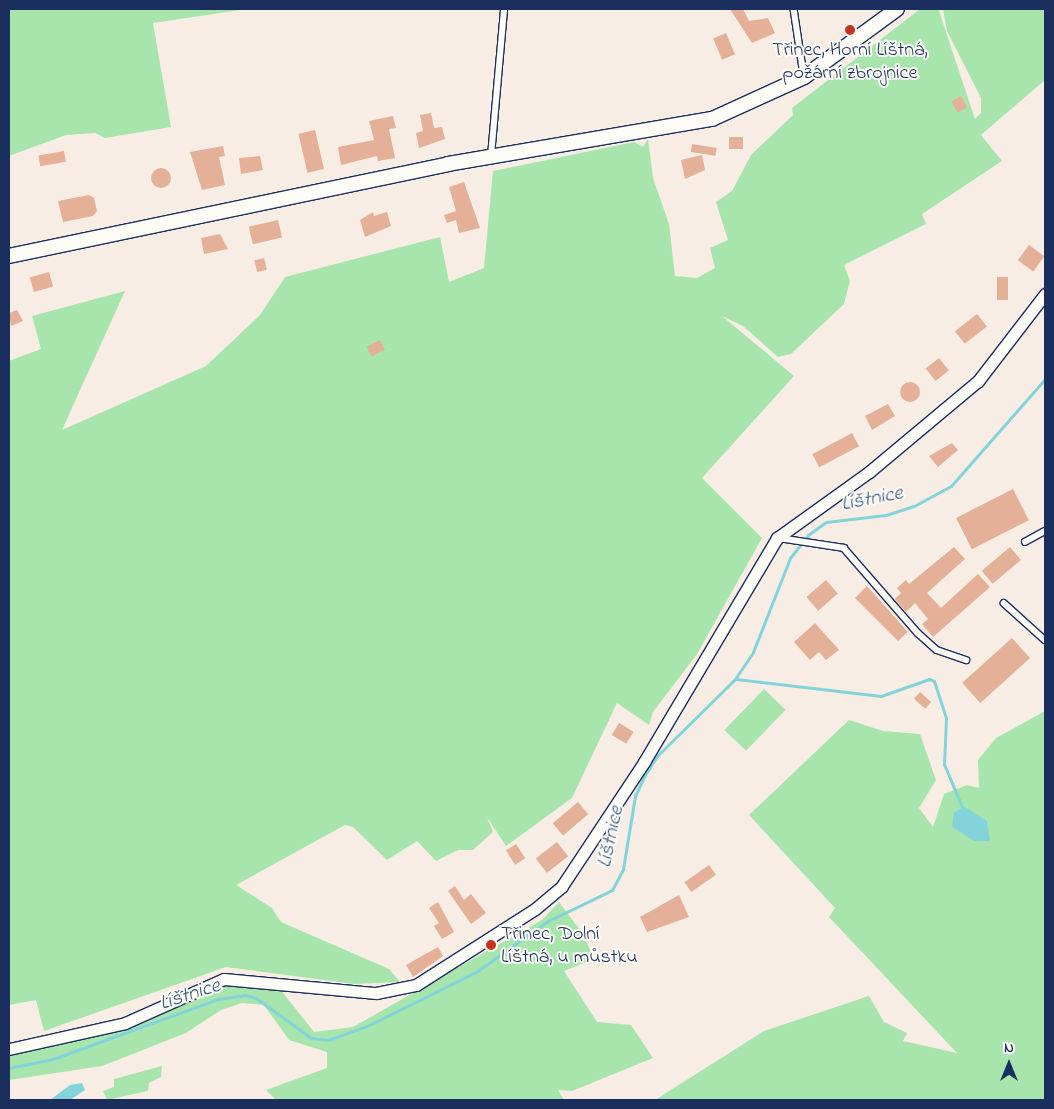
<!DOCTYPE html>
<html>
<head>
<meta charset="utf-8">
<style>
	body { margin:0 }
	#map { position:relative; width:1054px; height:1109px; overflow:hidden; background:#f8ede4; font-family:"Indie Flower",sans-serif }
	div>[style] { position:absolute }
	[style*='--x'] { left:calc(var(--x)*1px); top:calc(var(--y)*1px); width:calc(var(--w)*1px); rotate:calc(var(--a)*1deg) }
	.green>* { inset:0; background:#a7e5ad; transform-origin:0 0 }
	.water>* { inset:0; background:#82d4da }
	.stream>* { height:3px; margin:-1.5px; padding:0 1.5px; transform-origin:1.5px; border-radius:1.5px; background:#82d4da }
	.building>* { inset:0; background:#e4b097; transform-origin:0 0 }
	.round { border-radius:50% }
	.roads { filter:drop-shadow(1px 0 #1b2f5e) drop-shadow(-1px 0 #1b2f5e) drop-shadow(0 1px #1b2f5e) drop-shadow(0 -1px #1b2f5e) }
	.service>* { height:5.5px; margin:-2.75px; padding:0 2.75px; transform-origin:2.75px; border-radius:2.75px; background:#fdfcf7 }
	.minor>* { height:11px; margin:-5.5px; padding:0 5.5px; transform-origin:5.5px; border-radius:5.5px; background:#fdfcf7 }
	.tertiary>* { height:14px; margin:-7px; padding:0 7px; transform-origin:7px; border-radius:7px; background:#fdfcf7 }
	.dots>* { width:14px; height:14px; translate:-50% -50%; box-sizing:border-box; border:2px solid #fdfcf7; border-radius:50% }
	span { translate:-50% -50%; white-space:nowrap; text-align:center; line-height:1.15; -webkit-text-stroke:4px #fdfcf7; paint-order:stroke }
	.poi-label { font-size:20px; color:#1b2f5e }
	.left { translate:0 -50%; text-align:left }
	.water-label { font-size:21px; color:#35587d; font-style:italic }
	.frame { position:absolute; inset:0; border:10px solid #1b2f5e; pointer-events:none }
	.north { position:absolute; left:984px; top:1039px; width:50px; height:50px; -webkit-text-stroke:4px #fdfcf7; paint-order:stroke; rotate:0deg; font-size:14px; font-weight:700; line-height:20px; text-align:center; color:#1b2f5e }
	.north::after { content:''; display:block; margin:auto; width:18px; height:22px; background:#1b2f5e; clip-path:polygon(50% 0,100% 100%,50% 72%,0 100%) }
</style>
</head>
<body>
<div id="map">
	<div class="green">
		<i style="clip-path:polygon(9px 9px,247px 9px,153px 23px,171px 127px,105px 138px,95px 133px,66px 135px,9px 156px)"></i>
		<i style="clip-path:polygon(920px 9px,941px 9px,939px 11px,975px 119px,981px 113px,981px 98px,947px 31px,943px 9px,1045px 9px,1045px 80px,981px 135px,1002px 161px,922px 214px,926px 224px,844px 265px,850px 281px,844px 304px,791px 354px,778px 357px,743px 326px,722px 316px,794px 376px,702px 478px,762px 538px,697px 654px,653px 712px,649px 725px,617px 703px,572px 798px,506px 846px,487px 817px,493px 832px,473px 850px,458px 850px,436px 861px,417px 841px,387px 860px,353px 827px,345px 825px,236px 885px,272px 908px,281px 922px,389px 969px,400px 982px,354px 984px,226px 967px,44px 1031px,36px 1000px,9px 1005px,9px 361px,41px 349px,32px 316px,125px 291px,62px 430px,206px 366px,260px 315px,285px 277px,440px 237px,449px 282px,484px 268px,493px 171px,634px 142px,643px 147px,648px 139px,653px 178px,669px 224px,675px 276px,697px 278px,715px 268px,710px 248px,728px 240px,716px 202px,732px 191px,751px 155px,793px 115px,792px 108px)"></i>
		<i style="left:764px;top:689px;width:30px;height:57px;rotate:44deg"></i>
		<i style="clip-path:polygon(1045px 711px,1045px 1100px,655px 1100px,764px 1031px,869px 996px,884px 1022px,907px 1033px,903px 1041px,957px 1053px,829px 917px,835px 908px,749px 815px,849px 720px,883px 731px,920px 734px,936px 780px,919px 808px,933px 827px,944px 794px,967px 785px,979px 788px,978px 760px,996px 738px)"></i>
		<i style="clip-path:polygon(559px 902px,583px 934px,594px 959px,564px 971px,597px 1022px,631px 1025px,653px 1058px,572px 1091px,558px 1090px,564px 1100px,276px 1100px,266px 1090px,327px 1068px,327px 1052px,289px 1040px,264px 1005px,242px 1003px,221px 1010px,186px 1033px,102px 1066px,9px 1080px,9px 1056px,129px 1027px,220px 985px,280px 989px,314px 1032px,353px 1027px,542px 920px)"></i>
		<i style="clip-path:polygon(162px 1066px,161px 1077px,149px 1083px,148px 1091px,107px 1100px,103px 1091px,114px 1087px,114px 1079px)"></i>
	</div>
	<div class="water">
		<i style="clip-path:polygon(965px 807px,987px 821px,990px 841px,974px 841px,952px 827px,954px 812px)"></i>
		<i style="clip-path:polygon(82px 1083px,85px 1090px,70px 1100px,50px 1100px,70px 1085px)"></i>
	</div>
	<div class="stream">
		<i style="--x:736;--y:679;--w:146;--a:6.7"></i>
		<i style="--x:881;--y:696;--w:51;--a:-19.5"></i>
		<i style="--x:929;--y:679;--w:5;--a:22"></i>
		<i style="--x:934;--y:681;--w:39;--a:72"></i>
		<i style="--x:946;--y:718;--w:46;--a:92.5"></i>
		<i style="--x:944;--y:764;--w:47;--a:67.3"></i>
		<i style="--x:9;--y:1068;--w:45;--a:-11.6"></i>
		<i style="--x:53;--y:1059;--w:176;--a:-20"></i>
		<i style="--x:218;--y:999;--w:27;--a:-8"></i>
		<i style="--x:245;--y:995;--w:11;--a:15"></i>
		<i style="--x:256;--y:998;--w:68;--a:36"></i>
		<i style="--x:311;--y:1038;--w:17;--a:7"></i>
		<i style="--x:328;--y:1040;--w:41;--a:-19.7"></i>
		<i style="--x:367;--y:1026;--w:122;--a:-26.4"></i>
		<i style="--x:476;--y:972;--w:88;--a:-35.3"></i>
		<i style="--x:548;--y:921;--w:71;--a:-25.8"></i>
		<i style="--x:612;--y:890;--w:24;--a:-62"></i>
		<i style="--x:623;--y:869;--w:74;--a:-80.7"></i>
		<i style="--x:635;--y:796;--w:23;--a:-65"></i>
		<i style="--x:645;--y:775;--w:22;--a:-58"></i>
		<i style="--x:657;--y:756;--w:110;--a:-44.6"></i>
		<i style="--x:735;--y:679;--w:32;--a:-56"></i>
		<i style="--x:753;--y:652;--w:101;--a:-68.5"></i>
		<i style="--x:790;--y:558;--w:29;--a:-52"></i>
		<i style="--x:808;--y:535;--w:22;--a:-36"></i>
		<i style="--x:826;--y:522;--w:60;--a:-6.7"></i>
		<i style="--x:886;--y:515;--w:29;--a:-18"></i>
		<i style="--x:914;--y:506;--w:42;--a:-28.4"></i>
		<i style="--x:951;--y:486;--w:142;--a:-48.7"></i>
	</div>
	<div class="building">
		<i style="clip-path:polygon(730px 9px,743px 9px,749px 21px,768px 18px,775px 33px,752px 43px)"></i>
		<i style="left:726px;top:33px;width:23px;height:14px;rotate:67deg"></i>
		<i style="left:961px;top:96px;width:13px;height:11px;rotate:61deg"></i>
		<i style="clip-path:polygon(431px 113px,434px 128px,442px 127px,445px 139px,419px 148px,416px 133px,423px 131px,420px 115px)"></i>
		<i style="clip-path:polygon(393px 116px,396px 128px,389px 129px,395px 158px,378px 161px,377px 156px,341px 165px,338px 147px,374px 140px,369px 121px)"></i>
		<i style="left:315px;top:130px;width:40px;height:17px;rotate:77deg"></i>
		<i style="left:743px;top:137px;width:12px;height:14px;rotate:90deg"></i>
		<i style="left:692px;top:144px;width:25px;height:8px;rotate:9deg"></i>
		<i style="clip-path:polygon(223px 146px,225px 156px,219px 157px,225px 185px,202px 190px,190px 152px)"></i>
		<i style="left:64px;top:151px;width:11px;height:26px;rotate:80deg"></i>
		<i style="clip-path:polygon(702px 155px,705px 170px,685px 179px,681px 160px)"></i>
		<i style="clip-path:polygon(260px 156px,263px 170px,241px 174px,239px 158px)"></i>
		<i class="round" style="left:151px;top:168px;width:20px;height:20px"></i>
		<i style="clip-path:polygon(464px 182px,480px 228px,459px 233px,456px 220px,447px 223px,444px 215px,456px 211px,449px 187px)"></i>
		<i style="clip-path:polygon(89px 195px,94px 198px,97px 211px,93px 216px,63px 222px,58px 201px)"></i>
		<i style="clip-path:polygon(373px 212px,374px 216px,387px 212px,391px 226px,365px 237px,360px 220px)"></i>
		<i style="left:278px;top:220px;width:18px;height:30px;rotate:77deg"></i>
		<i style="clip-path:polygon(220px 234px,228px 249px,204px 254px,201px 238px)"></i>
		<i style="left:1029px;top:245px;width:19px;height:19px;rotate:36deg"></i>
		<i style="left:264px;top:258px;width:12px;height:10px;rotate:76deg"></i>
		<i style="left:49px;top:272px;width:15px;height:20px;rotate:74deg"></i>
		<i style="left:997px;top:277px;width:11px;height:23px"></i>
		<i style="clip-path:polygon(17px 310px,23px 321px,11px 326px,9px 313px)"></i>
		<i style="left:977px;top:314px;width:16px;height:28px;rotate:52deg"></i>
		<i style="left:380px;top:340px;width:11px;height:15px;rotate:63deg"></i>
		<i style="left:939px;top:358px;width:16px;height:17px;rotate:52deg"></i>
		<i class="round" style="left:900px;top:382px;width:20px;height:20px"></i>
		<i style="clip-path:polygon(888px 404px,895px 416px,872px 430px,865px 416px)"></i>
		<i style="left:852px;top:433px;width:15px;height:45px;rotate:62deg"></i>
		<i style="clip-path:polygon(952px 443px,958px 450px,938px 467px,929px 456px)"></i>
		<i style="left:1013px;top:489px;width:35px;height:64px;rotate:63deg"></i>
		<i style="clip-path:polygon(954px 547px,965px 559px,927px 593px,941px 608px,978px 574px,990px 587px,933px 637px,922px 624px,928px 619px,915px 603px,906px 612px,895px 599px,901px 593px,897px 588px,906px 580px,909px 584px)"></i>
		<i style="left:1010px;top:547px;width:17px;height:37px;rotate:50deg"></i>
		<i style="left:826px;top:580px;width:18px;height:26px;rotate:49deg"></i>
		<i style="clip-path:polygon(867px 586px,908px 632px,898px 641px,855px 598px)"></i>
		<i style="clip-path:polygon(815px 623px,839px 650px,826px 660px,819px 652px,810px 660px,794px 642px)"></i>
		<i style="left:1012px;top:638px;width:27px;height:67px;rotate:48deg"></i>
		<i style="left:920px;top:692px;width:15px;height:9px;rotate:42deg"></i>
		<i style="left:619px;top:723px;width:17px;height:14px;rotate:31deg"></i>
		<i style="left:578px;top:802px;width:16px;height:33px;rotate:50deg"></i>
		<i style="left:557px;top:842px;width:18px;height:27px;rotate:52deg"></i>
		<i style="left:516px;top:844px;width:17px;height:12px;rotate:57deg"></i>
		<i style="left:709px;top:865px;width:12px;height:30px;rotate:55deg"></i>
		<i style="clip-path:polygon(455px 886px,464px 900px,471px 894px,486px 913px,471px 924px,448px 891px)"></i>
		<i style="clip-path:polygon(679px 895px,689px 917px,647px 932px,640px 917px)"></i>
		<i style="clip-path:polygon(438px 902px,454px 932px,442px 939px,434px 926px,439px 923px,429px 908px)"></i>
		<i style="clip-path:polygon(438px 947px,443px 956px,413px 977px,406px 965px)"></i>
	</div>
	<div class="roads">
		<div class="service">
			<i style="--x:794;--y:9;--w:67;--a:81.4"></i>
			<i style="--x:491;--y:156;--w:148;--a:-84.9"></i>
			<i style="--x:779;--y:538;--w:66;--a:8.7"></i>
			<i style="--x:844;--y:548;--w:113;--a:49"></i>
			<i style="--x:918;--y:633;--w:25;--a:42"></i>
			<i style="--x:937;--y:650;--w:31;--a:19"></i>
			<i style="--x:1025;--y:542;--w:23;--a:-29"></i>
			<i style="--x:1004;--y:603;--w:55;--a:42.1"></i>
		</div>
		<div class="minor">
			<i style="--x:9;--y:1049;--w:119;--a:-12.6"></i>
			<i style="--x:125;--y:1023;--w:108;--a:-24"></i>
			<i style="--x:224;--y:979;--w:153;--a:5.3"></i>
			<i style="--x:376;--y:993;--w:41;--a:-11.3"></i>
			<i style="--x:416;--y:985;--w:141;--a:-32.6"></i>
			<i style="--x:535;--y:909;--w:35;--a:-40"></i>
			<i style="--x:562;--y:886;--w:149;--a:-56.5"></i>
			<i style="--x:644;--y:762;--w:261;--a:-59.3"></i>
			<i style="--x:777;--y:538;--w:113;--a:-35.7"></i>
			<i style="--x:869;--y:472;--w:142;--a:-39.9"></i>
			<i style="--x:978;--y:381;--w:110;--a:-52.4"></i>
		</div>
		<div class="tertiary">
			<i style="--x:9;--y:256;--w:449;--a:-11.8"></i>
			<i style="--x:448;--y:164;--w:268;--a:-9.7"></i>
			<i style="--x:712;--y:119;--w:101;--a:-24.5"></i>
			<i style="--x:804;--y:77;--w:115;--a:-36.2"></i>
		</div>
	</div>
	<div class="dots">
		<i style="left:850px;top:30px;background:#c8321e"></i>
		<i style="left:491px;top:945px;background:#c8321e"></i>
	</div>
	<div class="poi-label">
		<span style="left:850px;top:62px">Třinec, Horní Líštná,<br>požární zbrojnice</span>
		<span class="left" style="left:501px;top:946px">Třinec, Dolní<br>Líštná, u můstku</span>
	</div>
	<div class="water-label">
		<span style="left:872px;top:499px;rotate:-11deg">Líštnice</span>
		<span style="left:611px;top:837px;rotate:-78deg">Líštnice</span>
		<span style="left:190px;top:995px;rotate:-18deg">Líštnice</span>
	</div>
	<div class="frame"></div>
	<div class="north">N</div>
</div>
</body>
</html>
